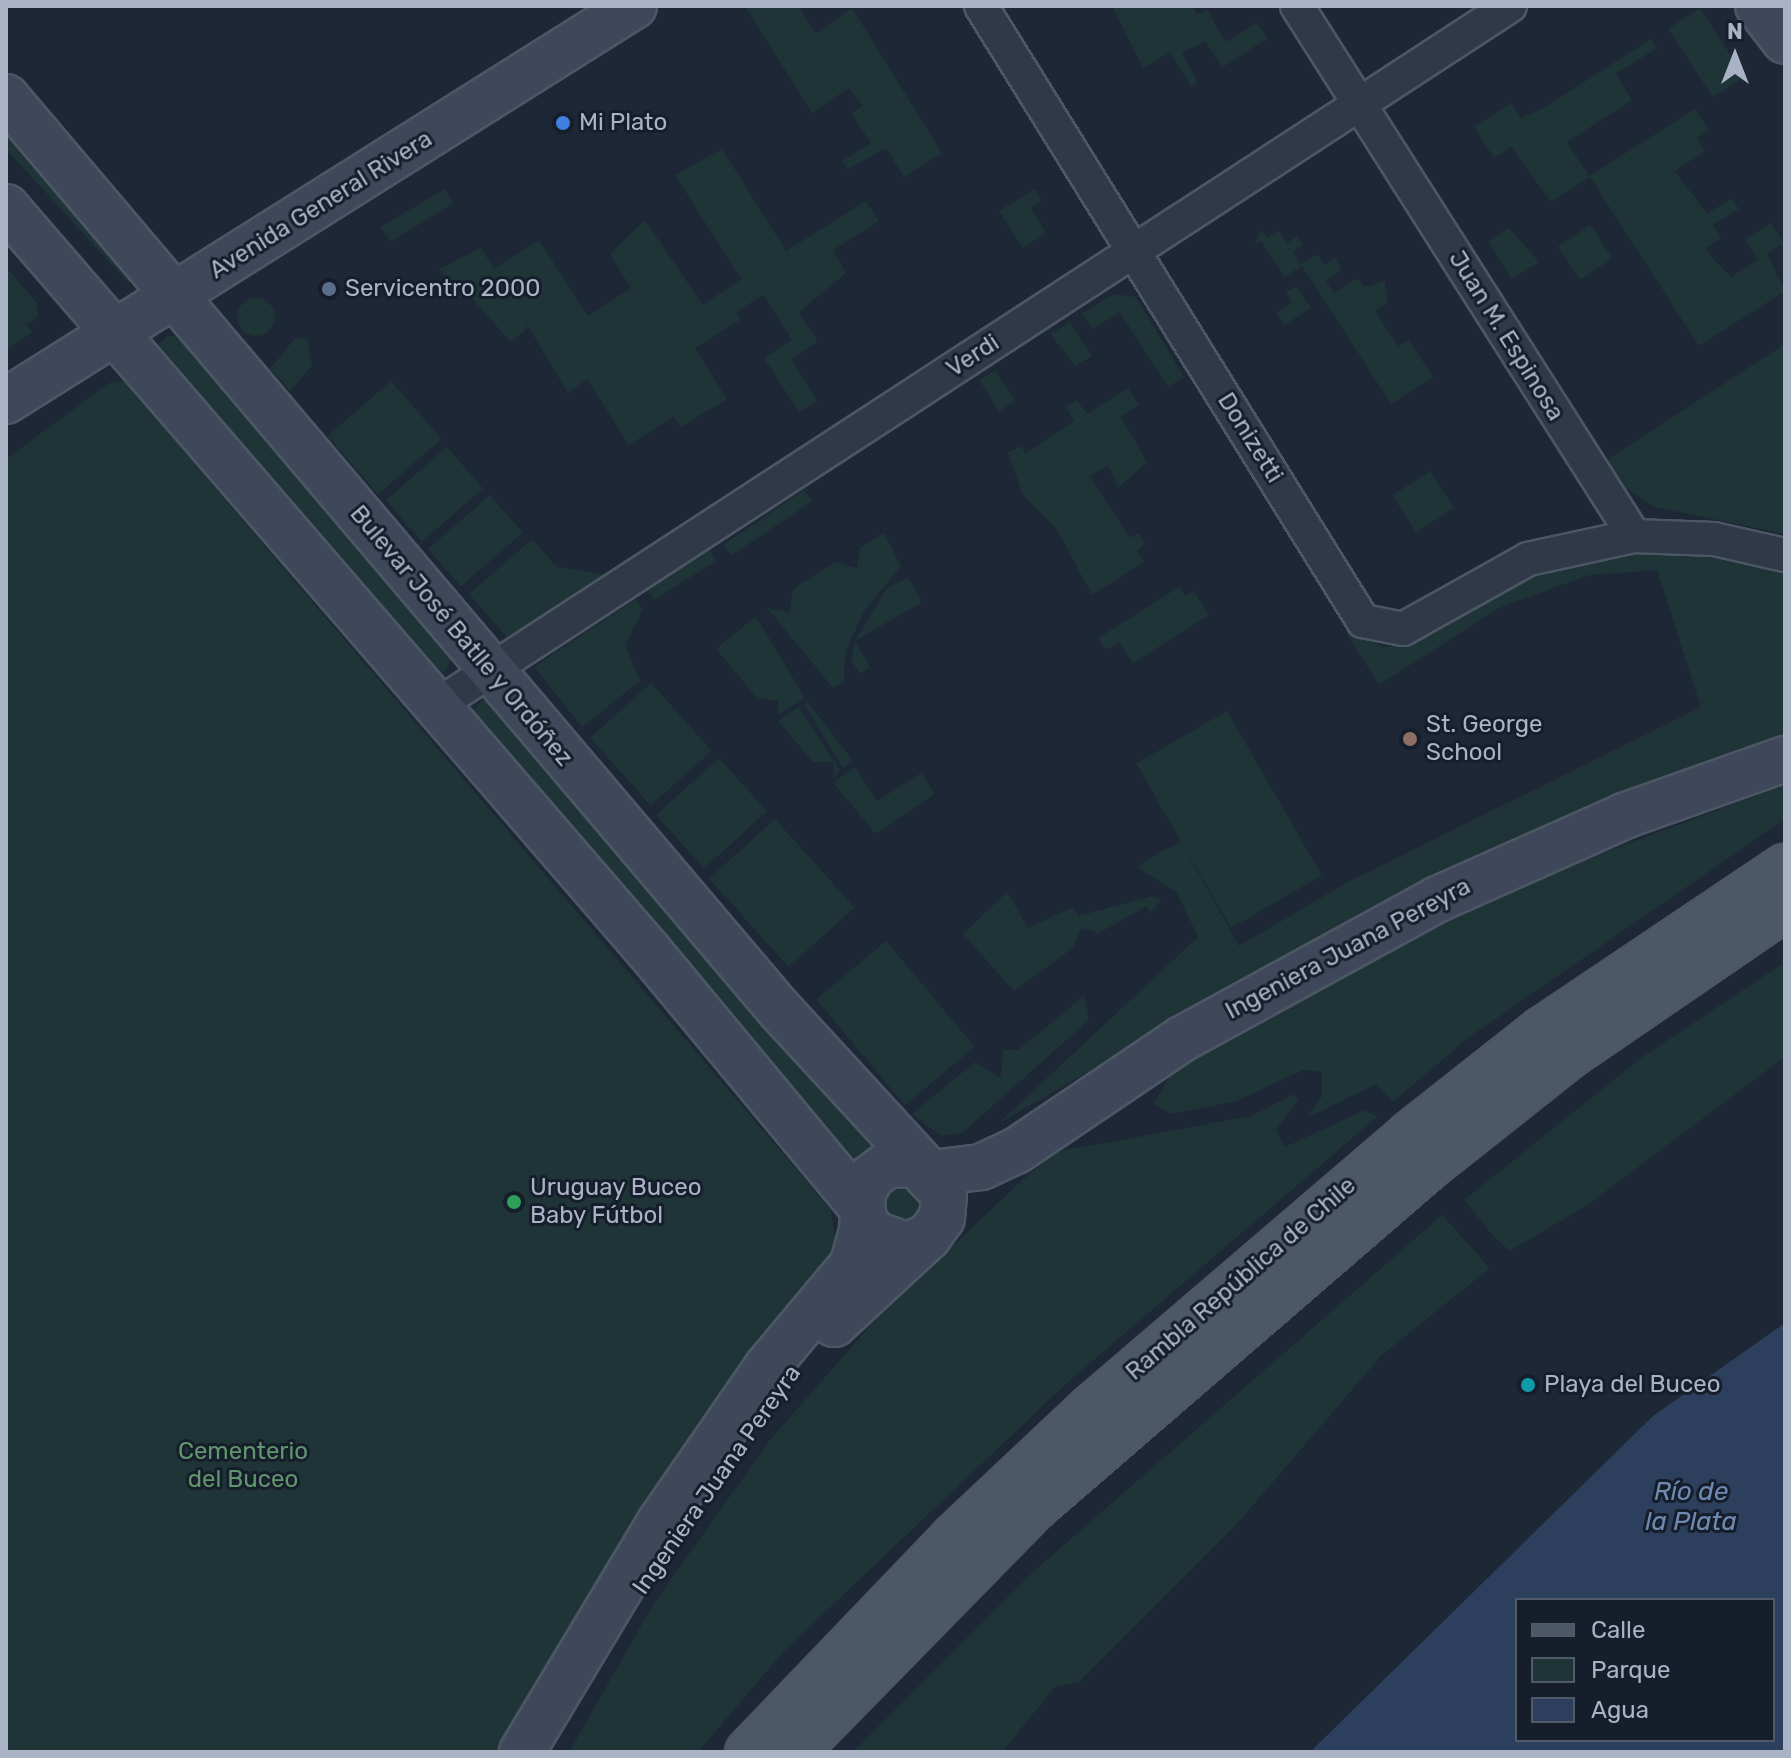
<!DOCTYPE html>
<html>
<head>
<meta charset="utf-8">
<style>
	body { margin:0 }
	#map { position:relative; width:1791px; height:1758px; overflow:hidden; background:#1d2736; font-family:Rubik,sans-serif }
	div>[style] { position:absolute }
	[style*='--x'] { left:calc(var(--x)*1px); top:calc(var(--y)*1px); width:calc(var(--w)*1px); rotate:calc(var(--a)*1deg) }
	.green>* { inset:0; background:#1f3437; transform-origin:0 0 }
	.round { border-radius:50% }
	.water>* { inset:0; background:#2c405e }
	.roads { filter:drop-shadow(2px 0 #4d5665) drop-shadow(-2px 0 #4d5665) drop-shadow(0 2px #4d5665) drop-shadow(0 -2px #4d5665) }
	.street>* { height:32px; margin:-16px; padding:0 16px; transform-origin:16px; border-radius:16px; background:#303947 }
	.secondary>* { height:44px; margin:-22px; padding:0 22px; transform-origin:22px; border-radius:22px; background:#3e485a }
	.primary>* { height:44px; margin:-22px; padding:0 22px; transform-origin:22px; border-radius:22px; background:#4d5867 }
	.dots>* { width:22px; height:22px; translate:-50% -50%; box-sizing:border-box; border:4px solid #161e2b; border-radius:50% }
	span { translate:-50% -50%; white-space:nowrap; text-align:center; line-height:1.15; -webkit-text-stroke:6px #161e2b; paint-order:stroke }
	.poi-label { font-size:24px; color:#a9b3c5 }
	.left { translate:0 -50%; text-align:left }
	.street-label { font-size:24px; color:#a9b3c5 }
	.park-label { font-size:24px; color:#60966d }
	.water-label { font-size:26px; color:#6e8ab1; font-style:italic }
	.frame { position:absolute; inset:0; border:8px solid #a9b3c5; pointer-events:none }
	.legend { position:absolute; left:1515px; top:1598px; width:260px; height:144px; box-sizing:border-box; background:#161e2b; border:2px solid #515a69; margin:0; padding:10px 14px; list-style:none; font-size:24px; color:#a9b3c5 }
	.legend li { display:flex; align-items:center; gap:16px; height:40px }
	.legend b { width:40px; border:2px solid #515a69 }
	.north { position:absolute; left:1695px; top:16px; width:80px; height:80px; -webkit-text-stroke:6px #161e2b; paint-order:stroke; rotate:0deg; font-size:22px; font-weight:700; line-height:32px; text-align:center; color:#a9b3c5 }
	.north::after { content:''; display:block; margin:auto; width:28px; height:36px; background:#a9b3c5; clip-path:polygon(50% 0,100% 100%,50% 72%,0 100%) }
</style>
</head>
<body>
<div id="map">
	<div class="green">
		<i style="clip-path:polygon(745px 6px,798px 6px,816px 34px,852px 8px,942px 153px,904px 177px,886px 148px,848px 169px,842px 161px,871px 143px,851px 113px,863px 106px,849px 88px,812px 113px)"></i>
		<i style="clip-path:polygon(1112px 6px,1192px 6px,1197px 14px,1207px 10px,1226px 42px,1256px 23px,1268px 38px,1223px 67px,1205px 41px,1182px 53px,1198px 83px,1192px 87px,1170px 52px,1143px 68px)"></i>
		<i style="left:1700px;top:8px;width:82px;height:38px;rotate:57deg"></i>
		<i style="clip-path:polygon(1651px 39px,1657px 48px,1616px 74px,1632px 100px,1567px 142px,1589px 176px,1695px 109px,1709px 130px,1697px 138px,1705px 151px,1675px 171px,1707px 214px,1732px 198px,1739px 209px,1713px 225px,1721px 238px,1706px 248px,1714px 260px,1731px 277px,1758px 260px,1745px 239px,1771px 223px,1784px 243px,1767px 254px,1785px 291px,1699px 346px,1590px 177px,1551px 202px,1511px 147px,1494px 158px,1474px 127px,1511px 103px,1521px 118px,1545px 107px)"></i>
		<i style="clip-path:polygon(6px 134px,130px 281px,129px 284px,6px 149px)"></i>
		<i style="clip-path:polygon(722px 149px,786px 251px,866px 201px,879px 221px,833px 250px,846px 273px,799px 312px,818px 342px,791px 359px,817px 401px,799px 412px,764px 358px,792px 340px,763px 295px,736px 312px,740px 320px,695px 348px,727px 399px,681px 427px,673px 417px,629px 445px,587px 379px,568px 393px,523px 318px,528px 328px,511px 342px,468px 294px,460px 299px,439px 269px,481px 248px,494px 269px,539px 240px,588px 316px,631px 288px,610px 254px,645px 220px,703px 305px,741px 279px,675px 175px)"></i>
		<i style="clip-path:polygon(445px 189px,453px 203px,391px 242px,380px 227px)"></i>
		<i style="clip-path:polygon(1035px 189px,1042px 201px,1031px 208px,1046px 233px,1023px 248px,999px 211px)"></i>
		<i style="left:1590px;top:225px;width:40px;height:39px;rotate:56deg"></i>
		<i style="clip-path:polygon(1509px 228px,1539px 262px,1512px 279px,1488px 242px)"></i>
		<i style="clip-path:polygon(1261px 229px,1267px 238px,1279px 230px,1287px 243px,1297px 236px,1303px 245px,1293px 252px,1300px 264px,1317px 254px,1325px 265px,1335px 258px,1342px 270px,1326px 281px,1334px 293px,1358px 278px,1364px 287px,1385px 281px,1388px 302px,1375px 311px,1398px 346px,1409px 340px,1433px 377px,1391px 404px,1302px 266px,1284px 277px,1261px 241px,1254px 245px)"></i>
		<i style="clip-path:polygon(6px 267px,37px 303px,38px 316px,27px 325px,32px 332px,6px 350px)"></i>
		<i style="clip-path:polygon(1296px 286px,1311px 308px,1284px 325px,1276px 313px,1292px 302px,1286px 292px)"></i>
		<i style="clip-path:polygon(1114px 294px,1136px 297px,1184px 377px,1168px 387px,1120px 312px,1093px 329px,1082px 313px)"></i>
		<i class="round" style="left:237px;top:298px;width:38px;height:38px"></i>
		<i style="clip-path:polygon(1070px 322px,1092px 356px,1075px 366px,1050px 334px)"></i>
		<i style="clip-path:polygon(167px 336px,180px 336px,453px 653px,446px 671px,435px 673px,156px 347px)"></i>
		<i style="clip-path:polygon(295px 338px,307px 339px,312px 366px,290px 391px,270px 369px)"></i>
		<i style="clip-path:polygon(1785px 344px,1785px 534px,1655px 507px,1616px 482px,1602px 463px)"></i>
		<i style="left:995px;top:370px;width:37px;height:19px;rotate:57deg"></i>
		<i style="clip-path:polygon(124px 381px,831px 1210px,837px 1253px,603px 1577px,502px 1752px,6px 1752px,6px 459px,109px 383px)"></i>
		<i style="left:391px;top:381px;width:77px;height:84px;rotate:49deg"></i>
		<i style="clip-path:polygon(1128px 388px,1139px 405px,1121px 417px,1147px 462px,1118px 488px,1108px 465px,1090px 476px,1130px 538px,1139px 533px,1145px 544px,1137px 550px,1144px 562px,1092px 595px,1056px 528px,1023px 495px,1008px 453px,1020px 446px,1026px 453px,1074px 421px,1066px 407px,1077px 400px,1087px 414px)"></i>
		<i style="left:447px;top:447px;width:55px;height:81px;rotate:49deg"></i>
		<i style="left:1430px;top:471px;width:44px;height:45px;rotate:57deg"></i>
		<i style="left:804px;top:490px;width:14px;height:97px;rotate:56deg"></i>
		<i style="left:490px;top:495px;width:50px;height:82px;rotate:49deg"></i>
		<i style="clip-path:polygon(884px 533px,901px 566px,863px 613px,845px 653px,844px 682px,833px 688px,767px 608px,790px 612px,793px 589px,835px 562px,857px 568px,860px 547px)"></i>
		<i style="clip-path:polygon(532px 539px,557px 567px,608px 575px,510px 641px,469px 594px)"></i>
		<i style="clip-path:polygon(1681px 548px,1785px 569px,1785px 736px,1533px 833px,1406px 891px,999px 1123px,1198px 937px,1177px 893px,1137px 867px,1163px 851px,1181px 842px,1239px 946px,1346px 883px,1701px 707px,1657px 570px,1589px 575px,1499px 608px,1379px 685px,1346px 633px,1354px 630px,1383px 647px,1404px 645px,1533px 575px,1635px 549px)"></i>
		<i style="clip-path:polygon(710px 549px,716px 561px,654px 600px,647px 591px)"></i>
		<i style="clip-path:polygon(908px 577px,922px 602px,855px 641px,870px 667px,860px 674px,851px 660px,855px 641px,887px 588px)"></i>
		<i style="clip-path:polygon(1179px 587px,1185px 596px,1194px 591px,1209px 615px,1133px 663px,1119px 642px,1106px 650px,1098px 638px)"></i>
		<i style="clip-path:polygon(636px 599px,643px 609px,625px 645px,640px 681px,582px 727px,534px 667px)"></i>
		<i style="clip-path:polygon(756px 616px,805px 698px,778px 715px,778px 700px,758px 699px,716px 649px)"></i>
		<i style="left:651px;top:683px;width:91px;height:82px;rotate:48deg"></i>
		<i style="clip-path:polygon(486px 696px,891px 1152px,860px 1179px,470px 714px)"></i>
		<i style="clip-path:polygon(808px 702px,853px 761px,843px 768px,804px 704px)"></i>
		<i style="clip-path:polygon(799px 707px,840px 771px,833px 779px,834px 762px,813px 762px,778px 721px)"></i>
		<i style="left:1227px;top:711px;width:190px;height:105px;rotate:60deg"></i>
		<i style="left:719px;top:758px;width:72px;height:85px;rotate:48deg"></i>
		<i style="clip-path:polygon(855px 767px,877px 801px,921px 773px,935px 794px,876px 834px,833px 783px)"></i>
		<i style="clip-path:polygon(1785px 785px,1785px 819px,1468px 1038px,1393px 1102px,1376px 1084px,1307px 1118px,1322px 1096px,1322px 1072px,1303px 1070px,1237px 1101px,1172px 1114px,1154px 1104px,1171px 1074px,1363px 960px,1555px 871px)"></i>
		<i style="left:775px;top:819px;width:119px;height:89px;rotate:48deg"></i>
		<i style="clip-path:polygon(1007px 892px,1028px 928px,1073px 907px,1079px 916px,1152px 896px,1161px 900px,1151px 913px,1146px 906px,1099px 933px,1081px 928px,1073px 948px,1014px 991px,963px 934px)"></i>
		<i style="left:886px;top:941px;width:138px;height:91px;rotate:50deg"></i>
		<i style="clip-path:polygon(1785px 962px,1785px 1057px,1589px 1204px,1510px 1251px,1494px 1237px,1464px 1200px,1641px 1058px)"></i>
		<i style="clip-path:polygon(1084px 996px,1089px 1020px,962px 1133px,941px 1136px,912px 1114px,975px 1062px,1001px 1078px,1003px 1050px,1018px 1050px)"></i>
		<i style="clip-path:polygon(1294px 1094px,1299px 1099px,1276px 1130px,1285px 1147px,1365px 1110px,1377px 1117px,1067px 1383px,785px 1650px,698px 1752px,569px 1752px,654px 1603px,770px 1440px,877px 1318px,1020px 1182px,1056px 1152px,1251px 1116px)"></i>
		<i style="clip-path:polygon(898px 1182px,926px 1189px,917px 1226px,887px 1215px,884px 1200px)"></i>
		<i style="clip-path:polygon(1442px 1215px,1490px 1268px,1382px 1355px,1237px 1524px,1079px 1682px,1055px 1687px,1002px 1752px,853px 1752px,1033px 1572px)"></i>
	</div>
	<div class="water">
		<i style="clip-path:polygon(evenodd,1785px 1323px,1785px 1752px,1310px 1752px,1653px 1416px,1785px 1323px,1517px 1600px,1773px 1600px,1773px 1740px,1517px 1740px,1517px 1600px)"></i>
	</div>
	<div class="roads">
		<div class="street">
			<i style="--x:981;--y:6;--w:724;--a:58.15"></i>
			<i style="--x:1363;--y:621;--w:41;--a:11.3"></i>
			<i style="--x:1403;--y:629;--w:143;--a:-29.2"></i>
			<i style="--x:1528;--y:559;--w:108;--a:-12.2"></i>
			<i style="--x:1297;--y:6;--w:628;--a:57.55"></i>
			<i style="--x:1634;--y:536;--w:80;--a:2.1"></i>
			<i style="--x:1714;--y:539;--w:73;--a:12.7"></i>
			<i style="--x:436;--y:706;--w:1282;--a:-33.1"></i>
		</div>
		<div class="secondary">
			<i style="--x:1758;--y:6;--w:44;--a:52.4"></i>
			<i style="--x:6;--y:97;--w:1194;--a:49.72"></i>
			<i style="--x:778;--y:1008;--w:217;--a:47.4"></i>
			<i style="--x:6;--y:207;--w:982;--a:49.17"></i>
			<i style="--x:648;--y:950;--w:324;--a:50.3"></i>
			<i style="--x:855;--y:1199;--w:8;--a:50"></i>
			<i style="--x:860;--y:1205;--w:10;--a:73"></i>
			<i style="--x:863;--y:1215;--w:11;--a:68"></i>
			<i style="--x:867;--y:1225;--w:12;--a:48"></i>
			<i style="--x:875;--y:1234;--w:33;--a:20"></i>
			<i style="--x:906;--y:1245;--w:23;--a:-20"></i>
			<i style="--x:928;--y:1237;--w:24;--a:-54"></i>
			<i style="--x:942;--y:1218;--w:24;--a:-85"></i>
			<i style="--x:944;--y:1194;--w:41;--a:-133"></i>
			<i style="--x:916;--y:1164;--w:29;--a:178"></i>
			<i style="--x:887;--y:1165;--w:20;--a:143"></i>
			<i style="--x:871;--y:1177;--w:20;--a:117"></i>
			<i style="--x:862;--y:1195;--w:20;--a:87"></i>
			<i style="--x:863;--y:1215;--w:15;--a:94"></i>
			<i style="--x:862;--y:1230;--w:35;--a:105"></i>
			<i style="--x:853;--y:1264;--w:134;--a:129.9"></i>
			<i style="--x:767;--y:1367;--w:188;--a:124.6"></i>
			<i style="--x:660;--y:1522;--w:268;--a:121"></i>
			<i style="--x:6;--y:401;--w:742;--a:-32.17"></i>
			<i style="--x:931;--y:1173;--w:50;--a:-6.8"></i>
			<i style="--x:981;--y:1167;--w:38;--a:-25"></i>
			<i style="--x:1016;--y:1151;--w:200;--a:-34"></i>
			<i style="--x:1182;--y:1039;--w:292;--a:-28.7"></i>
			<i style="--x:1438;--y:899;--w:204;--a:-24"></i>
			<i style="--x:1624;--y:816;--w:171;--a:-19.5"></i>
			<i style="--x:834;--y:1324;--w:128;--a:-42.8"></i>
		</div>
		<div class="primary">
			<i style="--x:748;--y:1752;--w:299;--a:-46.2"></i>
			<i style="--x:955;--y:1536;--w:187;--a:-43.3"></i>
			<i style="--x:1091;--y:1408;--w:419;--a:-40.6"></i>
			<i style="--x:1409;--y:1135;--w:169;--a:-38.3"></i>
			<i style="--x:1542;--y:1030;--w:293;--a:-33.9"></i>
			<i style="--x:795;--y:1752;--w:343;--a:-45.6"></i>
			<i style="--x:1035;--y:1507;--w:523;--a:-40.82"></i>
			<i style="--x:1431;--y:1165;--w:177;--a:-38.4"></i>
			<i style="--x:1570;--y:1055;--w:260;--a:-34.4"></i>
		</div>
	</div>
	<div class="dots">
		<i style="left:563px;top:123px;background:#3f7fe0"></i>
		<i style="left:329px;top:289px;background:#5c6f8a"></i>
		<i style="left:1410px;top:739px;background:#8d6e63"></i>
		<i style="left:514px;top:1202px;background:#2e9e5b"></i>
		<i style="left:1528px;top:1385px;background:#0f9aa8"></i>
	</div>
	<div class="poi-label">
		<span class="left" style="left:579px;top:123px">Mi Plato</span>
		<span class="left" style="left:345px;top:289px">Servicentro 2000</span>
		<span class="left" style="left:1426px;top:739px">St. George<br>School</span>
		<span class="left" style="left:530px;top:1202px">Uruguay Buceo<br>Baby Fútbol</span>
		<span class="left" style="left:1544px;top:1385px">Playa del Buceo</span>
	</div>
	<div class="street-label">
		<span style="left:321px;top:205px;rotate:-32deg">Avenida General Rivera</span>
		<span style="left:1506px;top:336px;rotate:58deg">Juan M. Espinosa</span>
		<span style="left:973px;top:356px;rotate:-33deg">Verdi</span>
		<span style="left:1250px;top:438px;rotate:58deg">Donizetti</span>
		<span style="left:461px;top:636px;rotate:50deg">Bulevar José Batlle y Ordóñez</span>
		<span style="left:1348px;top:949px;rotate:-28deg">Ingeniera Juana Pereyra</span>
		<span style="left:1241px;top:1279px;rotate:-41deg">Rambla República de Chile</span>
		<span style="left:717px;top:1480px;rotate:-55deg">Ingeniera Juana Pereyra</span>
	</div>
	<div class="park-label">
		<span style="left:243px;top:1466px">Cementerio<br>del Buceo</span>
	</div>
	<div class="water-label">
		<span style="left:1691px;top:1507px">Río de<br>la Plata</span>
	</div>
	<div class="frame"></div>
	<ul class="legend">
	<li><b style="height:10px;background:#4d5867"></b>Calle</li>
	<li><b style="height:22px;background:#1f3437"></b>Parque</li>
	<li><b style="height:22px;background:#2c405e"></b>Agua</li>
	</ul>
	<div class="north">N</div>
</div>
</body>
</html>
